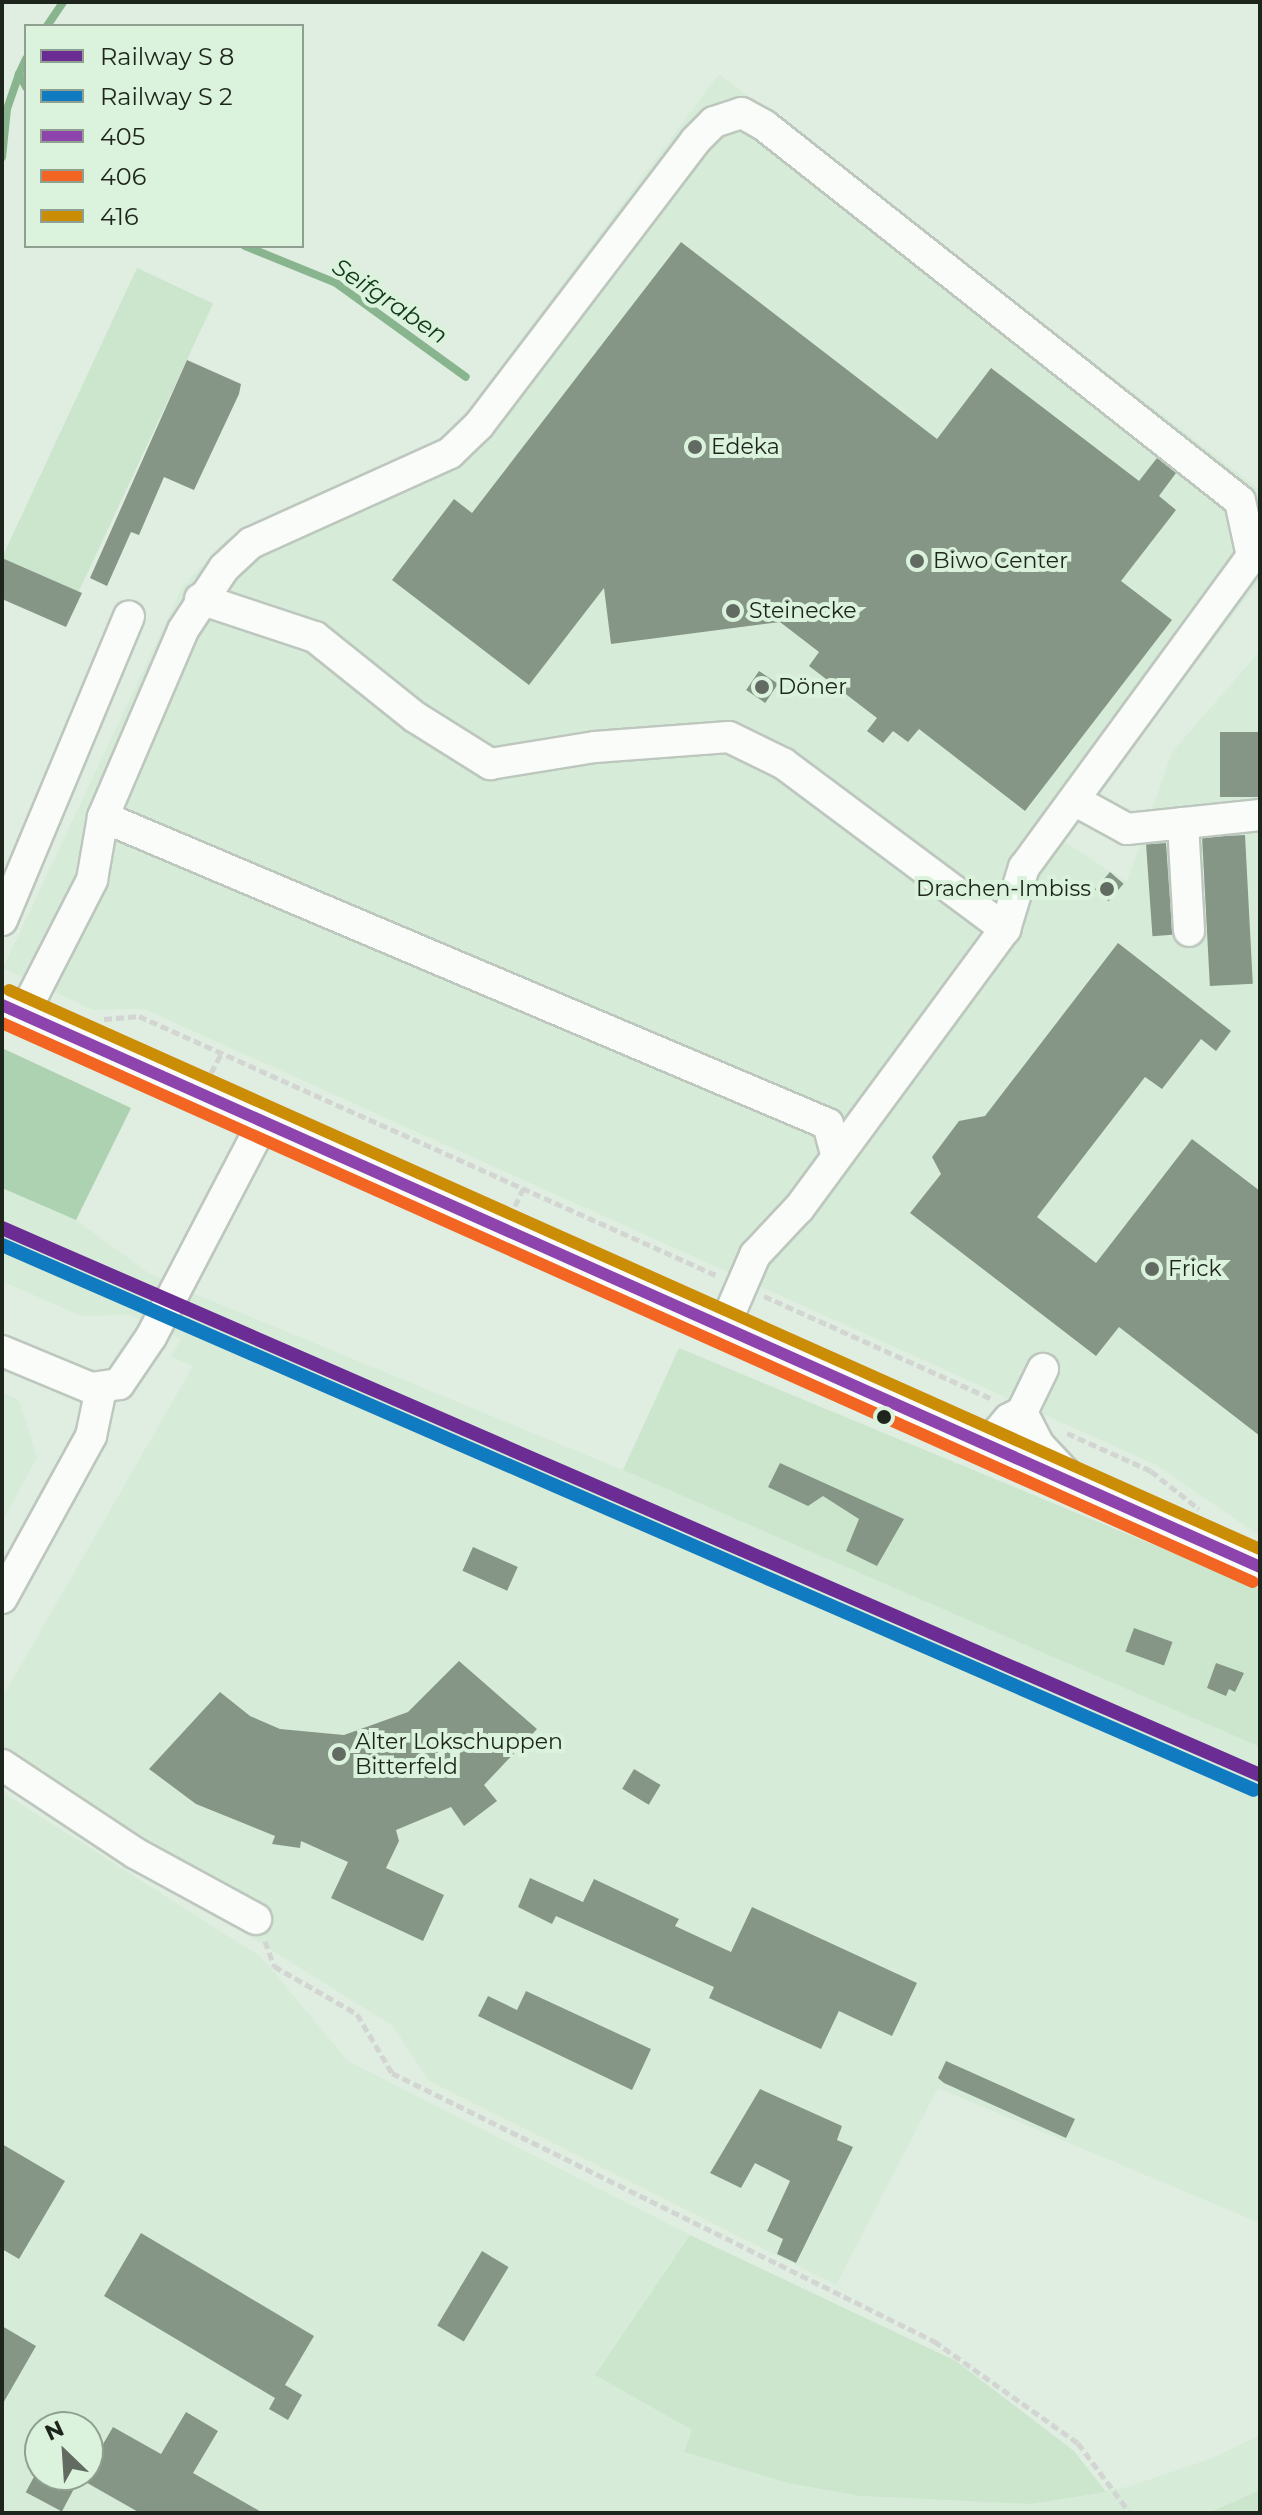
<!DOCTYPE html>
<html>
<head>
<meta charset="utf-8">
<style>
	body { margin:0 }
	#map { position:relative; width:1262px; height:2515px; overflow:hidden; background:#e0ede1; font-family:Montserrat,sans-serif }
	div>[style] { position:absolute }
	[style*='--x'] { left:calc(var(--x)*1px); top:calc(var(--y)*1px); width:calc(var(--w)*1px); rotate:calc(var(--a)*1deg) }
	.built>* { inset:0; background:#d7ecd8 }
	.green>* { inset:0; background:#cce6ce; transform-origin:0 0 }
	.forest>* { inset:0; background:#add2b1 }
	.stream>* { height:8px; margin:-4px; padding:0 4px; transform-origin:4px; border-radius:4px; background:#88b48e }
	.building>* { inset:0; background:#859687; transform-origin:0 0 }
	.path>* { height:5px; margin-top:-2.5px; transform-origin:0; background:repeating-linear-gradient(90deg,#d2d5d2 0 8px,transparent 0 12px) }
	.roads { filter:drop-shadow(2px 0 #bdc7be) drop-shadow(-2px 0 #bdc7be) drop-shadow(0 2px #bdc7be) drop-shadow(0 -2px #bdc7be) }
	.minor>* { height:30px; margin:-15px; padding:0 15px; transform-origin:15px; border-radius:15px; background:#fafcfa }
	.bus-1>* { height:12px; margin:-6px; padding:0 6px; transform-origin:6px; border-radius:6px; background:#8e44ad }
	.bus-2>* { height:12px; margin:-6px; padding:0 6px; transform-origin:6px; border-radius:6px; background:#f26522 }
	.bus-3>* { height:12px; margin:-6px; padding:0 6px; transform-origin:6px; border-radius:6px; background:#cb8c06 }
	.rail-1>* { height:14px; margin:-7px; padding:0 7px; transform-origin:7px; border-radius:7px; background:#6b2c94 }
	.rail-2>* { height:14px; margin:-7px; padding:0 7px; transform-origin:7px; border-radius:7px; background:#107bc0 }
	.dots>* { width:22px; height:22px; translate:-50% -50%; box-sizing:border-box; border:4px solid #dbf2dc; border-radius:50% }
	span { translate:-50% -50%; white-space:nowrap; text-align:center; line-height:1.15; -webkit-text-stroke:8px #dbf2dc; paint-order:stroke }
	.poi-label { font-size:22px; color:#1d251d }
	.left { translate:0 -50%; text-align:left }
	.right { translate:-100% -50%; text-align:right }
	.water-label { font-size:24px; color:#103a18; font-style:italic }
	.frame { position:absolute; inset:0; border:4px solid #1d251d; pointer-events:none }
	.legend { position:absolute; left:24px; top:24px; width:280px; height:224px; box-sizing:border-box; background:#dbf2dc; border:2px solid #8fa090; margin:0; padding:10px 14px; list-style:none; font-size:24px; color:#1d251d }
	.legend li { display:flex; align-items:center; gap:16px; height:40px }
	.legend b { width:40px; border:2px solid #8fa090 }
	.north { position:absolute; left:24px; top:2411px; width:80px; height:80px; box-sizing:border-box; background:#dbf2dc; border:2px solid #8fa090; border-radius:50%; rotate:335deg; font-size:22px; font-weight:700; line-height:32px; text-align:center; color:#1d251d }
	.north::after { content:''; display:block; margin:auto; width:28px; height:36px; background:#616b62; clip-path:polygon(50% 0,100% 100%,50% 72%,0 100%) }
</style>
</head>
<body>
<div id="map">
	<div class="built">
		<i style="clip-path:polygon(719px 74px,1260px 490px,1260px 580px,1060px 839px,1127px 882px,1172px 752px,1260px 651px,1260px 1536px,1156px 1465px,144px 1009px,93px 1010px,3px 968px,183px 586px,226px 540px,452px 432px)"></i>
		<i style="clip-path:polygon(2px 1188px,76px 1220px,150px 1274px,195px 1294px,623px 1470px,1260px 1747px,1260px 2223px,938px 2088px,836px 2285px,429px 2081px,393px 2026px,2px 1782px,2px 1698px,193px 1366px,171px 1357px,181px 1339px,130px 1315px,81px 1316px,2px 1281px)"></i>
		<i style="clip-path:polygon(2px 1393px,19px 1400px,37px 1458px,2px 1522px)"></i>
		<i style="clip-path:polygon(evenodd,2px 1792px,261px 1957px,348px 2061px,690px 2235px,595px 2375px,860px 2496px,1031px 2504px,1127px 2487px,1213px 2458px,1260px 2435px,1260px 2490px,1205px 2513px,2px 2513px,2px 1792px,40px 2427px,88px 2427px,88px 2475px,40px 2475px,40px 2427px)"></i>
	</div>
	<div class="green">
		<i style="left:137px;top:268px;width:84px;height:320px;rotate:25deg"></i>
		<i style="clip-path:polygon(679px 1348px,1260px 1589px,1260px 1747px,623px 1470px)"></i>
		<i style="clip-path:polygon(690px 2235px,956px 2361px,1074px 2451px,1106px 2492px,1031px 2504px,860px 2496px,788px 2483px,684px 2452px,692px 2430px,595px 2375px)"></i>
		<i style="clip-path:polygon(1260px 2490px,1260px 2513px,1205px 2513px,1214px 2510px)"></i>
	</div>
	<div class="forest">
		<i style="clip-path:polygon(2px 1048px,131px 1108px,76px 1220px,2px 1188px)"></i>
	</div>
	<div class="stream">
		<i style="--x:47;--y:26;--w:29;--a:-56"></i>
		<i style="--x:26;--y:59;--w:17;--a:115"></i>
		<i style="--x:19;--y:74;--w:15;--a:62"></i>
		<i style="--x:2;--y:157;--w:48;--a:-84.1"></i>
		<i style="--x:7;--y:109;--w:37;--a:-71"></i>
		<i style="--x:245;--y:246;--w:98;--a:22.1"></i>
		<i style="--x:336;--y:283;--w:160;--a:35.9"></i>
	</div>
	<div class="building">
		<i style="clip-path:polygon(681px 242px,937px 439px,991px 368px,1139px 481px,1157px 458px,1176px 473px,1159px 496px,1176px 510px,1121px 581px,1172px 620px,1025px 811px,919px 729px,908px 742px,893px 731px,883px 743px,867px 731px,877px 718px,809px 666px,819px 652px,780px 622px,611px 644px,604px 588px,529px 685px,392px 580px,454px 499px,472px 513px)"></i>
		<i style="clip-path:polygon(187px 360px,241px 384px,239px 394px,194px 490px,164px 477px,139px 535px,131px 532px,107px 586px,90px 578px)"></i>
		<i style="clip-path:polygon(2px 558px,82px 593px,66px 627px,2px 599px)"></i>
		<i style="left:759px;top:671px;width:23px;height:23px;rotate:34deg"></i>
		<i style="left:1260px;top:732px;width:65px;height:40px;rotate:90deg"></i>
		<i style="left:1245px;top:835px;width:149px;height:43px;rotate:87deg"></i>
		<i style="left:1166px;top:843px;width:92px;height:20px;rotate:86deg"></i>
		<i style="left:1110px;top:872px;width:18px;height:23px;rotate:41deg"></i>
		<i style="clip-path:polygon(1118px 943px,1231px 1031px,1216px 1051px,1201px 1039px,1162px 1089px,1145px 1077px,1037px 1217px,1096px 1263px,1192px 1139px,1260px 1191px,1260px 1436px,1119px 1327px,1096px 1356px,910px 1213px,941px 1174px,932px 1157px,959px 1121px,985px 1116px)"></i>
		<i style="clip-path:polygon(780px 1463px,904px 1519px,877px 1566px,846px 1551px,859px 1519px,823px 1496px,808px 1506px,768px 1487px)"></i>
		<i style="left:473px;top:1547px;width:49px;height:26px;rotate:24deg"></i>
		<i style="left:1134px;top:1628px;width:41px;height:25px;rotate:20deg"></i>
		<i style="clip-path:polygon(459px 1661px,537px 1729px,484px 1785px,497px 1801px,464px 1826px,451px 1807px,396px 1830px,399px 1841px,386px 1868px,444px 1895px,423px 1941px,331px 1898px,348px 1862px,301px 1841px,300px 1848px,272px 1844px,275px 1836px,196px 1804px,149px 1769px,220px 1692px,250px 1716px,280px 1729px,344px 1735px,408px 1712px)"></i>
		<i style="clip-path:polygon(1216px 1663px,1244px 1673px,1235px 1692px,1229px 1689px,1226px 1696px,1207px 1688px)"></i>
		<i style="left:634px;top:1769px;width:31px;height:23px;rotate:31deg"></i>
		<i style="clip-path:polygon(530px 1878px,583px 1902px,594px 1879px,679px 1919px,675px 1926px,731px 1952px,752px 1907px,917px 1983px,892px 2036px,839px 2011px,821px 2049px,709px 1998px,714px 1987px,556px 1916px,552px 1924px,518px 1907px)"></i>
		<i style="clip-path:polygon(526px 1991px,651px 2049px,632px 2090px,478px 2016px,488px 1996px,517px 2010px)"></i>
		<i style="clip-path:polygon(946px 2061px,1075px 2119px,1066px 2138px,944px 2083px,938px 2078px)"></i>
		<i style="clip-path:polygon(760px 2089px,842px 2126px,837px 2140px,853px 2147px,796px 2263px,777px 2254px,783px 2239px,767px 2231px,790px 2181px,755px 2163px,741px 2188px,710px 2173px)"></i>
		<i style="clip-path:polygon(2px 2144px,65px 2181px,19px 2259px,2px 2249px)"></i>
		<i style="clip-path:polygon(141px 2233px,314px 2336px,285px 2385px,302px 2395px,288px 2420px,269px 2409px,275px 2398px,104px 2296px)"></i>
		<i style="left:482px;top:2251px;width:31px;height:87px;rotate:31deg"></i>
		<i style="clip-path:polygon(2px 2326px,36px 2346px,2px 2405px)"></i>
		<i style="clip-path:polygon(186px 2412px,218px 2431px,193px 2473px,263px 2513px,140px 2513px,82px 2480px,113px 2427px,161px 2454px)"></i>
		<i style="left:37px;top:2471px;width:41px;height:24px;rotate:28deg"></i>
	</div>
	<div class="path">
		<i style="--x:104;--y:1019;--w:35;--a:-5"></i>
		<i style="--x:139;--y:1016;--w:635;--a:24.18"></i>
		<i style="--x:211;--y:1073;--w:24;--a:-62"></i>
		<i style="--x:515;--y:1206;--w:19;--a:-65"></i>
		<i style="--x:764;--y:1296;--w:250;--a:24.3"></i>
		<i style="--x:1067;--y:1433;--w:92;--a:24.3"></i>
		<i style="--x:1151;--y:1471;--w:61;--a:38.4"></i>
		<i style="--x:265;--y:1941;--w:27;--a:70"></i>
		<i style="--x:274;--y:1966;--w:96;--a:30"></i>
		<i style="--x:357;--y:2014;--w:69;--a:59.3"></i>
		<i style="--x:392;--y:2073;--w:605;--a:26.31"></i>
		<i style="--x:934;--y:2341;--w:176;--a:35.3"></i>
		<i style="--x:1078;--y:2443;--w:87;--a:53.4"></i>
	</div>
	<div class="roads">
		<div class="minor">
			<i style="--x:200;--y:599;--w:121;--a:18.3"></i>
			<i style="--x:315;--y:637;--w:128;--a:38.7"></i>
			<i style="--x:415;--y:717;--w:89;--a:32.1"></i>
			<i style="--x:490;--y:764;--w:106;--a:-9.2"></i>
			<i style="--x:595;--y:747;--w:134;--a:-4.3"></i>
			<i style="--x:729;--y:737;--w:61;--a:26.1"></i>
			<i style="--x:784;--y:764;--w:276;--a:36.7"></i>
			<i style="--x:1076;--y:801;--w:58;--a:28.8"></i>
			<i style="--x:1127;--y:829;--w:134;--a:-6"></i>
			<i style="--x:103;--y:817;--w:787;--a:22.95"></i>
			<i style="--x:828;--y:1124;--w:31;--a:75"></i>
			<i style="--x:1183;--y:823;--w:108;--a:86.8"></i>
			<i style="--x:2;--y:920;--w:329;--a:-67.3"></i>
			<i style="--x:2;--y:1005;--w:1378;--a:24.07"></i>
			<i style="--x:23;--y:1015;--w:152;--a:-62.9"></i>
			<i style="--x:92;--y:880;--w:64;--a:-80.1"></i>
			<i style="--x:103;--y:817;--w:203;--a:-66.8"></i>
			<i style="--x:183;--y:630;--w:74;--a:-56.5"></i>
			<i style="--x:224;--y:568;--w:37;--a:-43"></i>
			<i style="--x:251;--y:543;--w:218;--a:-24.3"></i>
			<i style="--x:450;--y:453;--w:40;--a:-44"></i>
			<i style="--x:479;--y:425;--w:357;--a:-52.7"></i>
			<i style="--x:695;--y:141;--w:27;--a:-45"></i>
			<i style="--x:714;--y:122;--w:29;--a:-18"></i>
			<i style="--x:742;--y:113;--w:26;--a:29"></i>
			<i style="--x:765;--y:126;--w:605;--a:38.29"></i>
			<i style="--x:1240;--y:501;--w:56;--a:77.7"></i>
			<i style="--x:1252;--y:556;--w:386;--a:126.2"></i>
			<i style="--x:1024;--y:867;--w:65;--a:107"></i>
			<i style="--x:1005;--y:929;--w:347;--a:126.4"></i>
			<i style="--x:799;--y:1208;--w:64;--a:133.1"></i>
			<i style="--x:755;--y:1255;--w:81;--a:113.4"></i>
			<i style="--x:2;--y:1351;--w:96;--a:22.6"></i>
			<i style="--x:91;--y:1388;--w:28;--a:-8"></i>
			<i style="--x:119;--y:1384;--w:57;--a:-55.8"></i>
			<i style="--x:151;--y:1337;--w:242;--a:-62.4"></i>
			<i style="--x:1022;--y:1412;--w:36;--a:63"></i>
			<i style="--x:1038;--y:1444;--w:47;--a:46.7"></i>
			<i style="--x:987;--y:1445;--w:34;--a:-50"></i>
			<i style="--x:1009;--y:1419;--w:15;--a:-28"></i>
			<i style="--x:1022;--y:1412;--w:48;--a:-64"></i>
			<i style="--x:2;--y:1598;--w:185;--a:-61.2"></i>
			<i style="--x:91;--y:1436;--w:48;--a:-78"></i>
			<i style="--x:2;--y:1765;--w:159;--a:33.5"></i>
			<i style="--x:135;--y:1853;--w:138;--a:28.6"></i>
		</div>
	</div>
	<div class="bus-1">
		<i style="--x:2;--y:1005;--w:1378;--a:24.07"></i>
	</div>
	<div class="bus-2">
		<i style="--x:2;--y:1023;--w:1370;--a:24.08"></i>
	</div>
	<div class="bus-3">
		<i style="--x:9;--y:990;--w:1370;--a:24.08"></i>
	</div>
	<div class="rail-1">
		<i style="--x:2;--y:1228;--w:1372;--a:23.5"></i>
	</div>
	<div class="rail-2">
		<i style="--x:2;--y:1245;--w:1365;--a:23.52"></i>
	</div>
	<div class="dots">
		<i style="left:695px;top:447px;background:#616b62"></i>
		<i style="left:917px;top:561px;background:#616b62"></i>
		<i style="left:733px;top:611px;background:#616b62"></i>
		<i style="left:762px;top:687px;background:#616b62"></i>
		<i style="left:1107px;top:889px;background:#616b62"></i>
		<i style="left:1152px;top:1269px;background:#616b62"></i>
		<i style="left:884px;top:1417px;background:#1d251d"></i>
		<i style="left:339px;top:1754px;background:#616b62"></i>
	</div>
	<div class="poi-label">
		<span class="left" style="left:711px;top:447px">Edeka</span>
		<span class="left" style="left:933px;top:561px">Biwo Center</span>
		<span class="left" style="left:749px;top:611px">Steinecke</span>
		<span class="left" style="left:778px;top:687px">Döner</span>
		<span class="right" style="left:1091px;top:889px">Drachen-Imbiss</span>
		<span class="left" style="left:1168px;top:1269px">Frick</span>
		<span class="left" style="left:355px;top:1754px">Alter Lokschuppen<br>Bitterfeld</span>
	</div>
	<div class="water-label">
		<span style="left:390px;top:301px;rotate:34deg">Seifgraben</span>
	</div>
	<div class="frame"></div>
	<ul class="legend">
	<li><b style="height:10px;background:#6b2c94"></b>Railway S 8</li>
	<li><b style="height:10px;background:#107bc0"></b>Railway S 2</li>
	<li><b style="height:10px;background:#8e44ad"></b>405</li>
	<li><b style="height:10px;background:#f26522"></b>406</li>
	<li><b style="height:10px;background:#cb8c06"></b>416</li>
	</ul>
	<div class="north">N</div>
</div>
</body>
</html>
